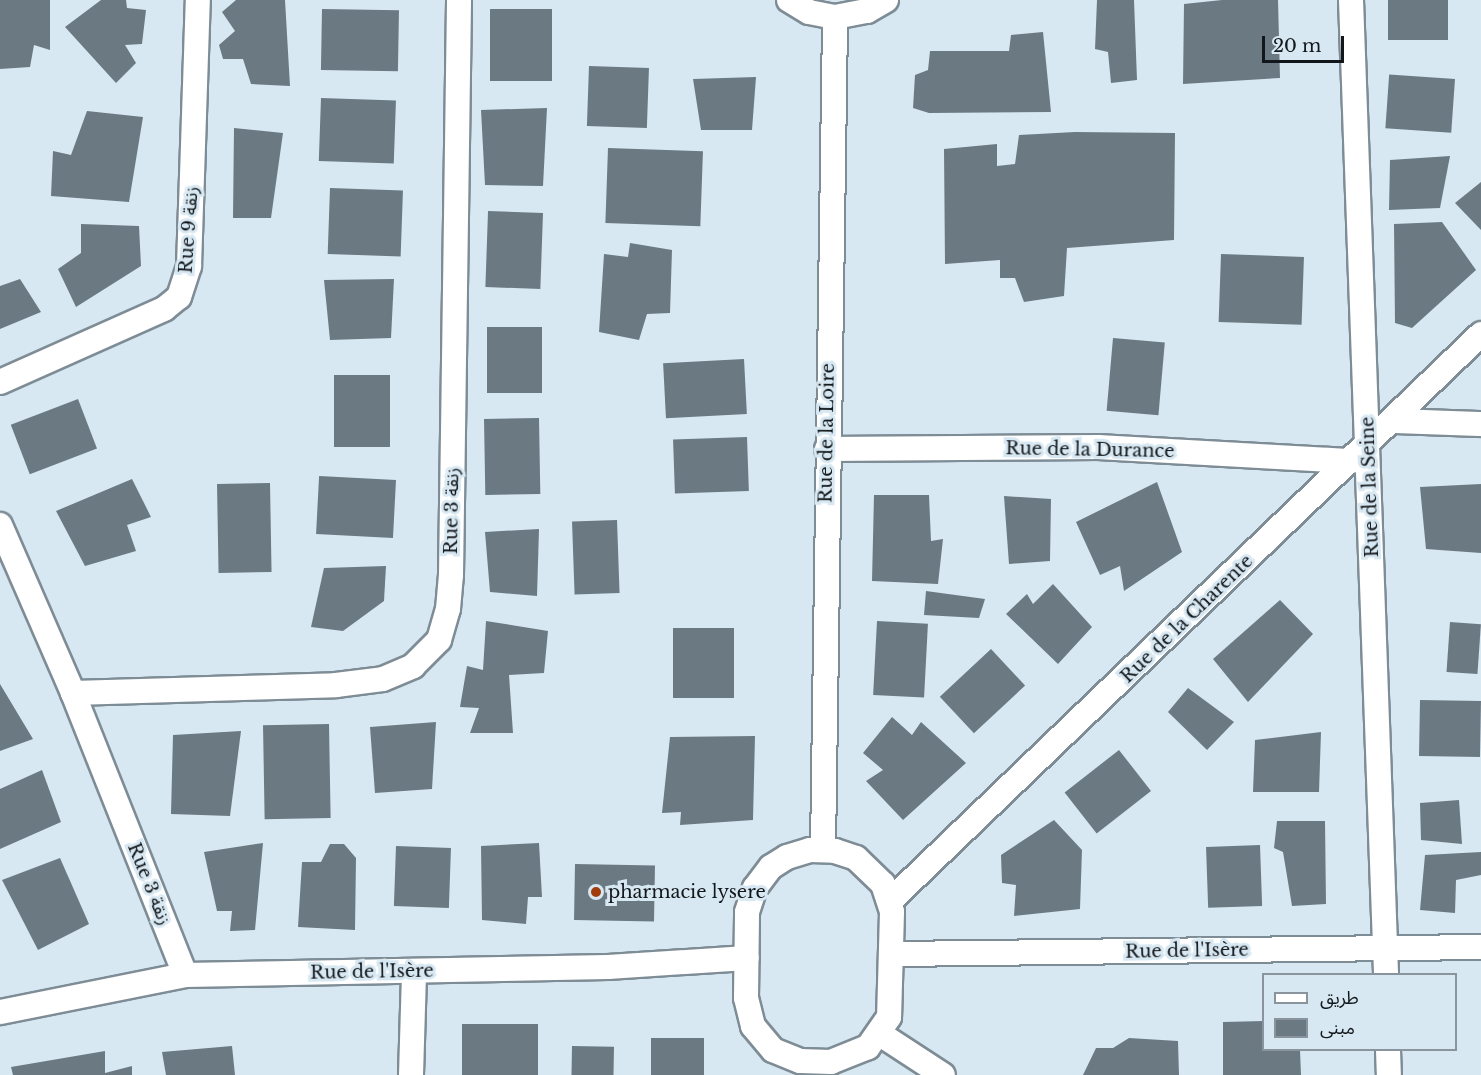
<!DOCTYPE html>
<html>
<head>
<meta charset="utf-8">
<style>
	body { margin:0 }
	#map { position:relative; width:1481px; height:1075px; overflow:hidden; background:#d8e8f2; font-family:"Libre Baskerville","Noto Sans Arabic",serif }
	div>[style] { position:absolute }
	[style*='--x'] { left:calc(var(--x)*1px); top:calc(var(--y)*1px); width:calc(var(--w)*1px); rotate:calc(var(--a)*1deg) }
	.building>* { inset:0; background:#6b7983; transform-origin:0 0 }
	.roads { filter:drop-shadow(2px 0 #7e8c96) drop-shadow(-2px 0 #7e8c96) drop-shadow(0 2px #7e8c96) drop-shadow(0 -2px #7e8c96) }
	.street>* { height:24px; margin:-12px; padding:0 12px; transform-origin:12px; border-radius:12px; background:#fff }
	.dots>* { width:16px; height:16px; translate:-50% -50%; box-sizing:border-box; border:3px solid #d8e8f2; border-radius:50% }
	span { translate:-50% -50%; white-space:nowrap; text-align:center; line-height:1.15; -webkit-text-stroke:6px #d8e8f2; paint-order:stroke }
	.street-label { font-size:18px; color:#12171b }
	.poi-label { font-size:18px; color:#12171b }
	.left { translate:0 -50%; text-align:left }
	.legend { position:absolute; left:1262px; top:973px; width:195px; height:78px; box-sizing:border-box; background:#d8e8f2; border:2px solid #89949c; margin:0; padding:8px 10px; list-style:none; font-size:18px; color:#12171b }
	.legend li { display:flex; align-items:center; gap:12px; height:30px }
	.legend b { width:30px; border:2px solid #89949c }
	.scale { position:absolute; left:1262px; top:36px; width:82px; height:27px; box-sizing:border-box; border:3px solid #12171b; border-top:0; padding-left:8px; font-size:18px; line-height:21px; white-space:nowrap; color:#12171b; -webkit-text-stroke:4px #d8e8f2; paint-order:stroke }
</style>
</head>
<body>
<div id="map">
	<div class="building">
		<i style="clip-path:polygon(0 0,50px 0,50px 50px,34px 45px,30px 67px,0 69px)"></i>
		<i style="clip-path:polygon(101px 0,126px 0,127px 8px,146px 10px,142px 44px,125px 45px,136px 63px,116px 83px,65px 27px)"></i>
		<i style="clip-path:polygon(236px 0,285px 0,290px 86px,251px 84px,243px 59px,223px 59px,219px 45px,235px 31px,222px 12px)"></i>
		<i style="clip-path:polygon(1097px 0,1134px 0,1137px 80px,1111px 83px,1108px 52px,1095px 49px)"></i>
		<i style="clip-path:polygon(1222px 0,1278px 0,1280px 78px,1183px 84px,1184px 4px)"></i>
		<i style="left:1388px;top:0;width:60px;height:40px"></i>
		<i style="left:322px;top:9px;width:77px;height:61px;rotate:1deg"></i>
		<i style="left:490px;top:9px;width:62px;height:72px"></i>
		<i style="clip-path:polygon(1043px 32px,1051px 112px,929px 113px,913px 108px,915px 75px,928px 70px,930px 51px,1009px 51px,1011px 35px)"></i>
		<i style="left:589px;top:66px;width:60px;height:60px;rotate:2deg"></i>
		<i style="clip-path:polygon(756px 77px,752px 130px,701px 130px,693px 79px)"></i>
		<i style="left:1455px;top:79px;width:54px;height:66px;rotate:94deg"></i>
		<i style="left:321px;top:98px;width:75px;height:63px;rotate:2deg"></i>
		<i style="clip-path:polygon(547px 108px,543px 186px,485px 185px,481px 110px)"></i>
		<i style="clip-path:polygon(87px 111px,143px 117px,129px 202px,51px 196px,53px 151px,71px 155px)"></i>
		<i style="clip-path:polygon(234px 128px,283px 133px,271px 218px,233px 218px)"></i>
		<i style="clip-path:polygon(1075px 132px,1175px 133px,1174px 240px,1067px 248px,1064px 296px,1024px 302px,1015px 278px,1000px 278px,1000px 260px,945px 264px,944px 149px,997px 144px,997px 166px,1015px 164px,1019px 135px)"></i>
		<i style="left:608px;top:148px;width:95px;height:75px;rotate:2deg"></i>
		<i style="clip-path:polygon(1450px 156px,1440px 208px,1389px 210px,1390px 160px)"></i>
		<i style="clip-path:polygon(1481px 182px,1481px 230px,1455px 203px)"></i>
		<i style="left:330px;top:188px;width:73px;height:66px;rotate:2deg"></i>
		<i style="left:543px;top:213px;width:76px;height:55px;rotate:92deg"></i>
		<i style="clip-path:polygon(1442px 222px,1476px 270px,1412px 328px,1395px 323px,1394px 224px)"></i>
		<i style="clip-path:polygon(81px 224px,139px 226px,141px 266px,76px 307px,58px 269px,81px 253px)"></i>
		<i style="clip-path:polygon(630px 243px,672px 250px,670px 313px,647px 314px,639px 340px,599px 332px,604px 254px,628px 257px)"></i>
		<i style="left:1221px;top:254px;width:83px;height:68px;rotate:2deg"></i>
		<i style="clip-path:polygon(20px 279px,41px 312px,0 329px,0 286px)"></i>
		<i style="clip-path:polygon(394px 279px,391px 338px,330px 340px,324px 280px)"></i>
		<i style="left:487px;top:327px;width:55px;height:66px"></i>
		<i style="left:1113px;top:338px;width:52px;height:73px;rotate:5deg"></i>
		<i style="left:744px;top:359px;width:55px;height:81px;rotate:87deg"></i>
		<i style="left:334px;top:375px;width:56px;height:72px"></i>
		<i style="left:78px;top:399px;width:53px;height:72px;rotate:69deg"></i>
		<i style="left:539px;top:418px;width:76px;height:55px;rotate:89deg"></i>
		<i style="left:747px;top:437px;width:54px;height:74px;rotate:88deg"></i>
		<i style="clip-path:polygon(132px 479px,151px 517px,127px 525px,136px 551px,85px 566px,56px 511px)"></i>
		<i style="left:396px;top:480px;width:58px;height:77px;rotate:93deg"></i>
		<i style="clip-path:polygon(1157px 482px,1182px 552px,1124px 591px,1120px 566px,1100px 575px,1076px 522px)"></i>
		<i style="left:270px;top:483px;width:89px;height:53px;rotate:89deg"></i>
		<i style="clip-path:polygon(1481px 484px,1481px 553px,1426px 549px,1420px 487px)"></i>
		<i style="clip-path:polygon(874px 495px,929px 495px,931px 541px,943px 539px,938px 584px,872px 581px)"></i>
		<i style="clip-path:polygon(1004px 496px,1051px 499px,1050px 561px,1009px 564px)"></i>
		<i style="left:617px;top:520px;width:73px;height:45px;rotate:88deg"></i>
		<i style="clip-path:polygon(539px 529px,537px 596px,490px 592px,485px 532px)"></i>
		<i style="clip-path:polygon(386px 566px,384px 601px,343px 631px,311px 627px,324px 568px)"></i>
		<i style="clip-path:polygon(1053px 584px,1092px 627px,1058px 664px,1006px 614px,1027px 594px,1033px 604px)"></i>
		<i style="clip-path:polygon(926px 591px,985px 599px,979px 618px,924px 615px)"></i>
		<i style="clip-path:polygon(1280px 600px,1313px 634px,1248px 702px,1213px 659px)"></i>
		<i style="clip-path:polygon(486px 621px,548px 631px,544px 673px,509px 675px,513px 733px,470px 733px,479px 708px,460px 707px,467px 666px,483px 670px)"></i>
		<i style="left:877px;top:621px;width:51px;height:74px;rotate:3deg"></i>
		<i style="left:1450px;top:622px;width:31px;height:50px;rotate:4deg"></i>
		<i style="left:734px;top:628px;width:70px;height:61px;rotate:90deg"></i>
		<i style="left:991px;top:649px;width:50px;height:70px;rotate:47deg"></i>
		<i style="clip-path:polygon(0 684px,33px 739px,0 751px)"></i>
		<i style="clip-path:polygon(1188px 688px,1234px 722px,1207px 750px,1168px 712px)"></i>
		<i style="left:1420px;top:700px;width:61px;height:56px;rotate:1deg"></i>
		<i style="clip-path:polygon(892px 717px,912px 735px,921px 722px,966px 763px,903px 820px,866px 781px,883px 770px,863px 753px)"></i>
		<i style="clip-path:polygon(436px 722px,432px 789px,375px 793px,370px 727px)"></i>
		<i style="left:329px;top:724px;width:94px;height:66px;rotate:89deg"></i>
		<i style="clip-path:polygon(241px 731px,230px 816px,171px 814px,173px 735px)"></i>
		<i style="clip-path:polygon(1321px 732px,1319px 792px,1253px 792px,1255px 740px)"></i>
		<i style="clip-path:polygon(755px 736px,753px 820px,680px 825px,681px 812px,662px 813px,670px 737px)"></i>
		<i style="left:1119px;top:750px;width:52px;height:69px;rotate:52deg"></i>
		<i style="clip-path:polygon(42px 770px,61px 822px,0 849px,0 789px)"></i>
		<i style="clip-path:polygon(1459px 800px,1462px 844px,1421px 840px,1420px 803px)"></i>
		<i style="clip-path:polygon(1054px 820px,1082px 850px,1080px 909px,1014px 916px,1016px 885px,1002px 883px,1001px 855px)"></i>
		<i style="clip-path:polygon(1277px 821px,1325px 821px,1326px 904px,1292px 906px,1283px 852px,1274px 848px)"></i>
		<i style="clip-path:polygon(263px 843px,255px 930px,230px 931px,232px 911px,217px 911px,204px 852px)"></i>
		<i style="clip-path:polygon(539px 843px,542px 897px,528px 897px,526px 924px,482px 920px,481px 846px)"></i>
		<i style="clip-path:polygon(330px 844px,344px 844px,356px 858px,355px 930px,298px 927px,302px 862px,321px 862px)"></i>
		<i style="left:1260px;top:845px;width:61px;height:54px;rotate:88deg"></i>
		<i style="left:396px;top:846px;width:55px;height:60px;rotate:2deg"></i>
		<i style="clip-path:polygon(1481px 852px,1481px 875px,1456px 880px,1455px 913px,1420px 910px,1425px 855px)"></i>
		<i style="clip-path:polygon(60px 858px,89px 924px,38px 950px,2px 880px)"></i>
		<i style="left:575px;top:864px;width:80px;height:56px;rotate:1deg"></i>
		<i style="clip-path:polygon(1264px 1021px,1264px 1050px,1300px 1050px,1301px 1075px,1223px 1075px,1223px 1022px)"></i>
		<i style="left:462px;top:1024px;width:76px;height:51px"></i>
		<i style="left:704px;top:1038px;width:37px;height:53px;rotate:90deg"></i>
		<i style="clip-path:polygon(1129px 1038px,1178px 1041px,1179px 1075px,1083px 1075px,1096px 1048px,1113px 1048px)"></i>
		<i style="clip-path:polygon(232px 1046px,235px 1075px,166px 1075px,162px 1052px)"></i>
		<i style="left:572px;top:1046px;width:42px;height:29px;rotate:1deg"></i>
		<i style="clip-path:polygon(105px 1051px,105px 1073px,132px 1066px,132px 1075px,13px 1075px,11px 1067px)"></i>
	</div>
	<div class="roads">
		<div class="street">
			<i style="--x:789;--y:0;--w:23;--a:31"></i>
			<i style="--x:809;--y:12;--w:26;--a:11"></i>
			<i style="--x:835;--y:17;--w:33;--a:-11"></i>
			<i style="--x:867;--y:11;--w:22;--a:-30"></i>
			<i style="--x:1351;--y:0;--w:975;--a:87.94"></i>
			<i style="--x:0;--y:382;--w:180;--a:-24"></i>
			<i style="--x:164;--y:309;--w:19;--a:-39"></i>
			<i style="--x:179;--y:297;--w:33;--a:-72"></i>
			<i style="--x:189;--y:266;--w:266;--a:-88.1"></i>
			<i style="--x:1393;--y:421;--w:88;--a:2"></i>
			<i style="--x:827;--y:449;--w:271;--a:-0.4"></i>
			<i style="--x:1098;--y:447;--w:254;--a:3.2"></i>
			<i style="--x:0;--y:525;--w:183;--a:66.5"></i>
			<i style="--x:73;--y:693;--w:303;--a:68.3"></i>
			<i style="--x:73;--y:693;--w:263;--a:-1.7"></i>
			<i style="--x:336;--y:685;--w:47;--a:-7.3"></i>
			<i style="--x:383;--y:679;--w:33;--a:-23"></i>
			<i style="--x:413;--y:666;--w:37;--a:-45"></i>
			<i style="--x:439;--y:640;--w:32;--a:-74"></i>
			<i style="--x:448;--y:609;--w:34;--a:-85"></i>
			<i style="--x:451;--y:575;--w:575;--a:-89.2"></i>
			<i style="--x:810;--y:850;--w:25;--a:2"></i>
			<i style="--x:835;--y:851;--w:22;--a:18"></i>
			<i style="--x:856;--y:858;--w:37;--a:44"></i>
			<i style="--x:883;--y:884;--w:29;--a:72"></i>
			<i style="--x:892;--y:912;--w:105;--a:91.6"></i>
			<i style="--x:889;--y:1017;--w:37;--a:125"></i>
			<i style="--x:868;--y:1047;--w:40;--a:158"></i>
			<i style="--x:831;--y:1062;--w:31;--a:-178"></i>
			<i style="--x:800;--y:1061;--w:29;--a:-158"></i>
			<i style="--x:773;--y:1050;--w:31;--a:-130"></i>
			<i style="--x:753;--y:1026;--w:29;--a:-104"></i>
			<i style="--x:746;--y:998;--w:86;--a:-89.3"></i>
			<i style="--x:747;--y:912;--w:25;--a:-72"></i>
			<i style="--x:755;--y:888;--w:26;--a:-53"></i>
			<i style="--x:771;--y:867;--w:19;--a:-32"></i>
			<i style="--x:787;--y:857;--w:24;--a:-17"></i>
			<i style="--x:823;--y:850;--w:833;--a:-89.17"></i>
			<i style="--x:890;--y:901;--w:819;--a:-43.81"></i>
			<i style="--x:893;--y:954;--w:588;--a:-0.68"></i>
			<i style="--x:0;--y:1012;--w:189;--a:-11.3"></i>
			<i style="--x:185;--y:975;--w:423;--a:-1.1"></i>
			<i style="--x:608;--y:967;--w:139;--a:-3.7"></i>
			<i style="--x:880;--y:1034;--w:75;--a:33.1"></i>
			<i style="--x:1388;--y:1050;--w:25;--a:88"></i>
			<i style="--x:411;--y:1075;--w:104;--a:-88.3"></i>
		</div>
	</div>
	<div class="dots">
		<i style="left:596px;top:892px;background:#a13c0d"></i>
	</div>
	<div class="street-label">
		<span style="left:189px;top:230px;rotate:-86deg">Rue 9 زنقة</span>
		<span style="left:827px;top:433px;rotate:-89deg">Rue de la Loire</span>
		<span style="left:1090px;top:450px;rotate:1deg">Rue de la Durance</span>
		<span style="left:1370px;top:487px;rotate:-92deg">Rue de la Seine</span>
		<span style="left:452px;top:511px;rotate:-89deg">Rue 3 زنقة</span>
		<span style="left:1187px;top:619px;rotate:-44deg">Rue de la Charente</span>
		<span style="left:149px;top:884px;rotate:68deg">Rue 3 زنقة</span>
		<span style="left:1187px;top:951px;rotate:-1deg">Rue de l'Isère</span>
		<span style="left:372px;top:972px;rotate:-1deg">Rue de l'Isère</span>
	</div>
	<div class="poi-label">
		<span class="left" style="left:608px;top:892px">pharmacie lysere</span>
	</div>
	<ul class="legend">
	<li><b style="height:8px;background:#fff"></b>طريق</li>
	<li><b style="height:16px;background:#6b7983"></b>مبنى</li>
	</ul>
	<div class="scale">20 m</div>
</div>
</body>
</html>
